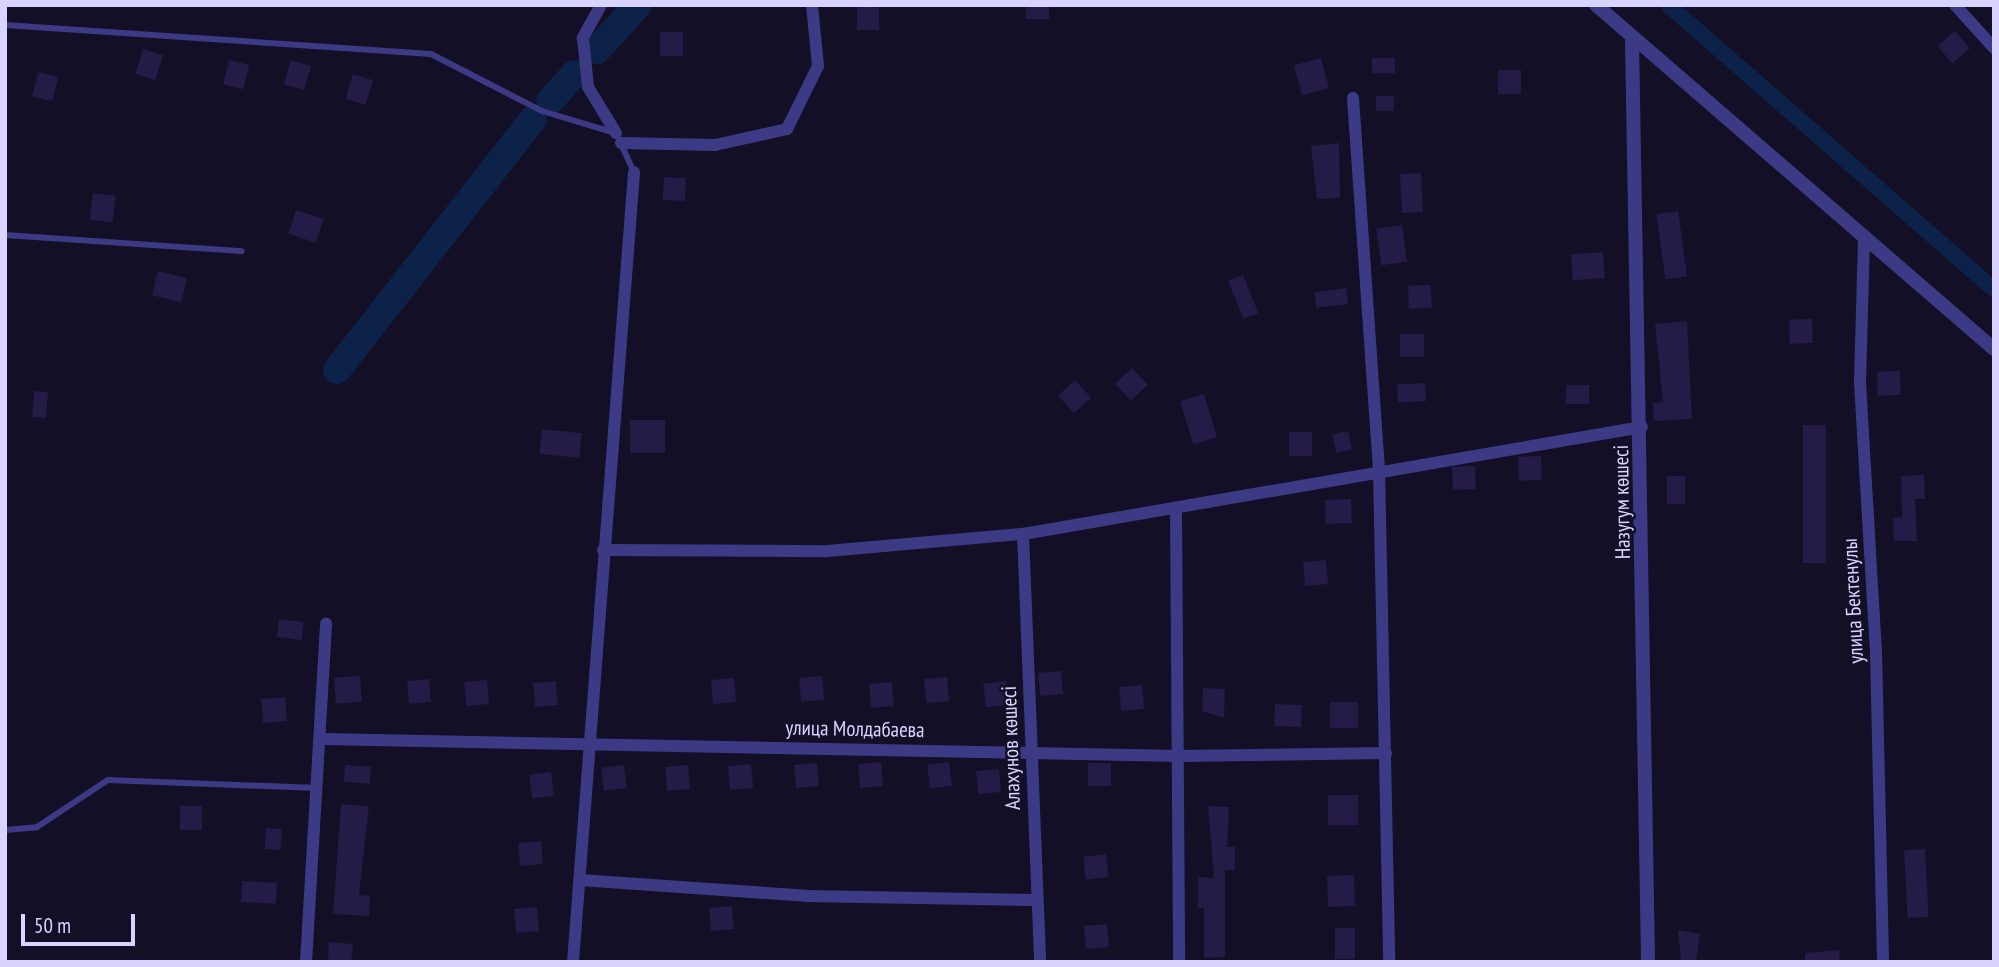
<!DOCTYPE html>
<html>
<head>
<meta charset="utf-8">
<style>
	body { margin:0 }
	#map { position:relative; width:1999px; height:967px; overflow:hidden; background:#130f26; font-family:"PT Sans Narrow",sans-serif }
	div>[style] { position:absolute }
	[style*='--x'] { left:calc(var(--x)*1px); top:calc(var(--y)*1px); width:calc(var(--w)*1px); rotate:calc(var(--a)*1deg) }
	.canal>* { height:16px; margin:-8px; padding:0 8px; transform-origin:8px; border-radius:8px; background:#0c2248 }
	.river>* { height:28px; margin:-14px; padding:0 14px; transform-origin:14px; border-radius:14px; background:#0c2248 }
	.building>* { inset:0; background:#241b47; transform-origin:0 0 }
	.service>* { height:6px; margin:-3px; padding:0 3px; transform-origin:3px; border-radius:3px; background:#3d3a85 }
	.minor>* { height:12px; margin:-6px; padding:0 6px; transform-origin:6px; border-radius:6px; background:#3d3a85 }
	.tertiary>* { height:14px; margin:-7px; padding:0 7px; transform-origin:7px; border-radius:7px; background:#3d3a85 }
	span { translate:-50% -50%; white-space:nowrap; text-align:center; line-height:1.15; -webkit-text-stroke:5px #130f26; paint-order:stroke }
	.street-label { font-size:21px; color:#d9d4ff }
	.frame { position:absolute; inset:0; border:7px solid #d9d4ff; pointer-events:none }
	.scale { position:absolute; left:21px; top:914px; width:114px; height:32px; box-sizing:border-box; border:4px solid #d9d4ff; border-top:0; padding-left:9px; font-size:21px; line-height:24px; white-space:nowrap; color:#d9d4ff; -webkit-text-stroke:5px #130f26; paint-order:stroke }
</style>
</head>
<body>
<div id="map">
	<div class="canal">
		<i style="--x:1668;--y:5;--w:432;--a:41.1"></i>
	</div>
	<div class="river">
		<i style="--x:597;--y:50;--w:61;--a:-47.7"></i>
		<i style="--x:550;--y:101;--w:36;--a:-48"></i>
		<i style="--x:337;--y:370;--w:318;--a:-52"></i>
	</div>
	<div class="building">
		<i style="left:1026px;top:5px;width:23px;height:14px"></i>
		<i style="left:857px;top:6px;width:22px;height:24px"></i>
		<i style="left:1955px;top:31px;width:23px;height:23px;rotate:50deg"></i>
		<i style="left:683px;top:32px;width:24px;height:23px;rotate:90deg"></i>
		<i style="left:143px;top:49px;width:21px;height:26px;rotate:17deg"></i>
		<i style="left:1321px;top:58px;width:31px;height:28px;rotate:75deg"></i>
		<i style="left:1372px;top:58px;width:23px;height:15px"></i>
		<i style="left:229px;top:60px;width:21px;height:25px;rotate:14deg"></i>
		<i style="left:291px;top:60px;width:21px;height:25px;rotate:17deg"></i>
		<i style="left:1521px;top:70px;width:24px;height:23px;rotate:90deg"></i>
		<i style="left:38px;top:72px;width:21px;height:25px;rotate:14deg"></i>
		<i style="left:353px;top:74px;width:21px;height:26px;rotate:17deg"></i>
		<i style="left:1376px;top:96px;width:18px;height:15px"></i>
		<i style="clip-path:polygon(1339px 143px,1340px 198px,1317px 199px,1311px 146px)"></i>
		<i style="left:1421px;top:173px;width:39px;height:21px;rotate:87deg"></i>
		<i style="left:664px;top:177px;width:22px;height:23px;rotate:3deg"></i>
		<i style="left:93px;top:193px;width:23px;height:27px;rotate:7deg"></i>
		<i style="left:296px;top:210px;width:29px;height:25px;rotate:18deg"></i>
		<i style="left:1678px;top:211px;width:66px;height:22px;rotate:82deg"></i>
		<i style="left:1402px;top:225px;width:37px;height:26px;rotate:82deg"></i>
		<i style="left:1603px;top:252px;width:26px;height:32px;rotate:86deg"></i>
		<i style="left:158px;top:271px;width:30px;height:25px;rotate:14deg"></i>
		<i style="left:1243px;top:275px;width:41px;height:16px;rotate:68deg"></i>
		<i style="left:1431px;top:285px;width:23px;height:23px;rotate:88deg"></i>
		<i style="left:1346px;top:288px;width:16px;height:32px;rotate:83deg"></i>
		<i style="left:1812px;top:319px;width:24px;height:23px;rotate:88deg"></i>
		<i style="clip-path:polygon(1687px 321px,1692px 419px,1654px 421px,1653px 403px,1663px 402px,1655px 324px)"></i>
		<i style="left:1400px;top:334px;width:24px;height:23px"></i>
		<i style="left:1132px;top:368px;width:23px;height:23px;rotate:47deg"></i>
		<i style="left:1900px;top:371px;width:24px;height:23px;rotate:88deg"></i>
		<i style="left:1075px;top:380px;width:24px;height:23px;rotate:48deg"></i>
		<i style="left:1425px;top:383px;width:18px;height:28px;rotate:87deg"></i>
		<i style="left:1566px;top:385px;width:23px;height:19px"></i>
		<i style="left:34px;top:391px;width:14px;height:26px;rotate:4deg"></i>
		<i style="left:1204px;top:394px;width:45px;height:25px;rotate:73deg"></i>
		<i style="left:665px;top:420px;width:33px;height:35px;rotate:90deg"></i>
		<i style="left:1803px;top:425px;width:23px;height:138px"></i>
		<i style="left:542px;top:429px;width:40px;height:25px;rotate:6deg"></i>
		<i style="left:1348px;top:431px;width:19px;height:16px;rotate:78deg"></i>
		<i style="left:1289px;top:432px;width:23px;height:24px"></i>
		<i style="left:1541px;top:456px;width:24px;height:23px;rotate:88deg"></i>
		<i style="left:1475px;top:466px;width:23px;height:23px;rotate:88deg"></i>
		<i style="clip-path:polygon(1924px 475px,1925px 499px,1915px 499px,1917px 541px,1894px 541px,1893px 518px,1902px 517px,1901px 476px)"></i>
		<i style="left:1667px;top:476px;width:18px;height:28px"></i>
		<i style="left:1351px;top:499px;width:24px;height:26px;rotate:88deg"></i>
		<i style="left:1326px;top:560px;width:24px;height:23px;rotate:85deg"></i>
		<i style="left:279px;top:619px;width:25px;height:18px;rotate:7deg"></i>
		<i style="left:1061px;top:671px;width:23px;height:23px;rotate:85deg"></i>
		<i style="left:360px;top:676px;width:26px;height:26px;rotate:86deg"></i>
		<i style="left:822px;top:676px;width:24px;height:23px;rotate:85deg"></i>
		<i style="left:947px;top:677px;width:24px;height:23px;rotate:85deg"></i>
		<i style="left:734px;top:678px;width:24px;height:23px;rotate:85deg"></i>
		<i style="left:429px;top:679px;width:23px;height:22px;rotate:85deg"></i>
		<i style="left:487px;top:680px;width:24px;height:23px;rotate:85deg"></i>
		<i style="left:556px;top:681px;width:24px;height:23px;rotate:85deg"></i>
		<i style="left:1006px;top:681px;width:24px;height:23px;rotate:83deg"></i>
		<i style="left:892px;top:682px;width:24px;height:23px;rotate:85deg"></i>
		<i style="left:1142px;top:685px;width:24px;height:23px;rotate:85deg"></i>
		<i style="clip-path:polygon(1203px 688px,1225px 689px,1224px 718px,1202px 711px)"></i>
		<i style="left:285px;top:697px;width:24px;height:24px;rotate:85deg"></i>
		<i style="left:1358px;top:702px;width:26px;height:28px;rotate:90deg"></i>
		<i style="left:1275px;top:704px;width:27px;height:22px;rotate:2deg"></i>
		<i style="left:881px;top:762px;width:24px;height:23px;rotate:85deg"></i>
		<i style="left:949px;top:762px;width:24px;height:22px;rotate:83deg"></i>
		<i style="left:817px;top:763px;width:23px;height:23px;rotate:85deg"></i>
		<i style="left:1088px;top:763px;width:23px;height:23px"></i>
		<i style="left:751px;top:764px;width:24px;height:23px;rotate:85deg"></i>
		<i style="left:345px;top:765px;width:26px;height:17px;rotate:4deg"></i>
		<i style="left:624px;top:765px;width:23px;height:23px;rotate:83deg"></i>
		<i style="left:688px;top:765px;width:24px;height:23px;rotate:85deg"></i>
		<i style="left:999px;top:769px;width:23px;height:23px;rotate:85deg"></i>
		<i style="left:551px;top:772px;width:24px;height:22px;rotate:83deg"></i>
		<i style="left:1328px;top:795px;width:30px;height:30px"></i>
		<i style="clip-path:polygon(341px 804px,369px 806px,359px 895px,370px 896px,369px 916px,333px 914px)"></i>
		<i style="left:180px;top:806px;width:22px;height:24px"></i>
		<i style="clip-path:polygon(1208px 806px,1229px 807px,1227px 847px,1235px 847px,1235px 870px,1225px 870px,1225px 957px,1204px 958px,1204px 908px,1198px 908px,1198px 877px,1214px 878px)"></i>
		<i style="left:266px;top:828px;width:16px;height:21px;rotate:4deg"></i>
		<i style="left:541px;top:841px;width:23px;height:23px;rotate:85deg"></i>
		<i style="left:1925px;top:849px;width:68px;height:21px;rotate:87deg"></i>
		<i style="left:1106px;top:854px;width:23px;height:23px;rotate:83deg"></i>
		<i style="left:1354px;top:875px;width:31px;height:27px;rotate:88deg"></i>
		<i style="left:242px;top:881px;width:35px;height:21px;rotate:3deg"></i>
		<i style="left:732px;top:906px;width:23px;height:23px;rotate:85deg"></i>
		<i style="left:537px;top:907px;width:24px;height:23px;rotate:85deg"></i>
		<i style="left:1107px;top:924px;width:23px;height:23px;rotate:85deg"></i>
		<i style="left:1355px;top:928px;width:31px;height:20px;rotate:90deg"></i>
		<i style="clip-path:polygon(1678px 930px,1700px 934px,1696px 962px,1681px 962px)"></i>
		<i style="clip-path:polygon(329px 942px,353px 944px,351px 962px,328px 962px)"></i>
		<i style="clip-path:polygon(1839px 950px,1840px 962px,1805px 962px,1805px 953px)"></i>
	</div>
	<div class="service">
		<i style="--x:5;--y:25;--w:427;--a:3.9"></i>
		<i style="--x:431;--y:54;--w:125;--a:27.2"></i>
		<i style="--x:542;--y:111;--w:76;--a:16.8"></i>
		<i style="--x:620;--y:142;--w:33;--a:65"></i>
		<i style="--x:5;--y:235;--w:237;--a:3.9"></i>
		<i style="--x:5;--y:830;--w:32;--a:-5"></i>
		<i style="--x:37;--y:827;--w:85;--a:-33.5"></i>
		<i style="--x:108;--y:780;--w:210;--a:2.2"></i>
	</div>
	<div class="minor">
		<i style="--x:601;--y:5;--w:38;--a:119"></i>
		<i style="--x:583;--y:38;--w:49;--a:84.2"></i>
		<i style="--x:588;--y:87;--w:54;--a:58.7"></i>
		<i style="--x:1955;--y:5;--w:58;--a:47.8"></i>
		<i style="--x:1353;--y:98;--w:374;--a:86"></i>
		<i style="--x:1379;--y:471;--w:491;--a:88.8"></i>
		<i style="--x:621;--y:143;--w:94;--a:1.2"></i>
		<i style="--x:715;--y:145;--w:74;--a:-12.5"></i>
		<i style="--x:787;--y:129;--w:70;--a:-63.8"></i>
		<i style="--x:818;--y:66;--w:61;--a:-95.6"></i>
		<i style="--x:1864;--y:239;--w:144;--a:91.6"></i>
		<i style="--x:1860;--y:383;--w:267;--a:86.6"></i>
		<i style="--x:1876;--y:650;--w:312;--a:88.7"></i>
		<i style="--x:1176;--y:509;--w:453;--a:89.6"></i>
		<i style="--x:1023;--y:534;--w:428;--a:87.7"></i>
		<i style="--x:603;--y:550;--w:224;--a:0.3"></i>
		<i style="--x:827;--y:551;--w:197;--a:-5"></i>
		<i style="--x:1023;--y:534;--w:628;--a:-9.81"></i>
		<i style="--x:324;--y:739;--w:856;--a:1.14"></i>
		<i style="--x:1180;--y:756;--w:206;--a:-0.8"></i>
		<i style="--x:580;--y:880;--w:227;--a:4"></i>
		<i style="--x:806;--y:896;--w:229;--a:1"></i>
		<i style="--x:306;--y:962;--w:339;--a:-86.6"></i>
		<i style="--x:573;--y:962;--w:792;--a:-85.58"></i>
	</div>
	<div class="tertiary">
		<i style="--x:1596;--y:5;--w:526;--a:40.84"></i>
		<i style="--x:1632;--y:41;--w:921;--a:89"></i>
	</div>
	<div class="street-label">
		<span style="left:1622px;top:502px;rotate:-91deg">Назугум көшесі</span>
		<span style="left:1853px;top:601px;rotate:-93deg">улица Бектенулы</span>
		<span style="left:855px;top:729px;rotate:1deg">улица Молдабаева</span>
		<span style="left:1011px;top:748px;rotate:-92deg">Алахунов көшесі</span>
	</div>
	<div class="frame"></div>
	<div class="scale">50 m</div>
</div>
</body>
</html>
